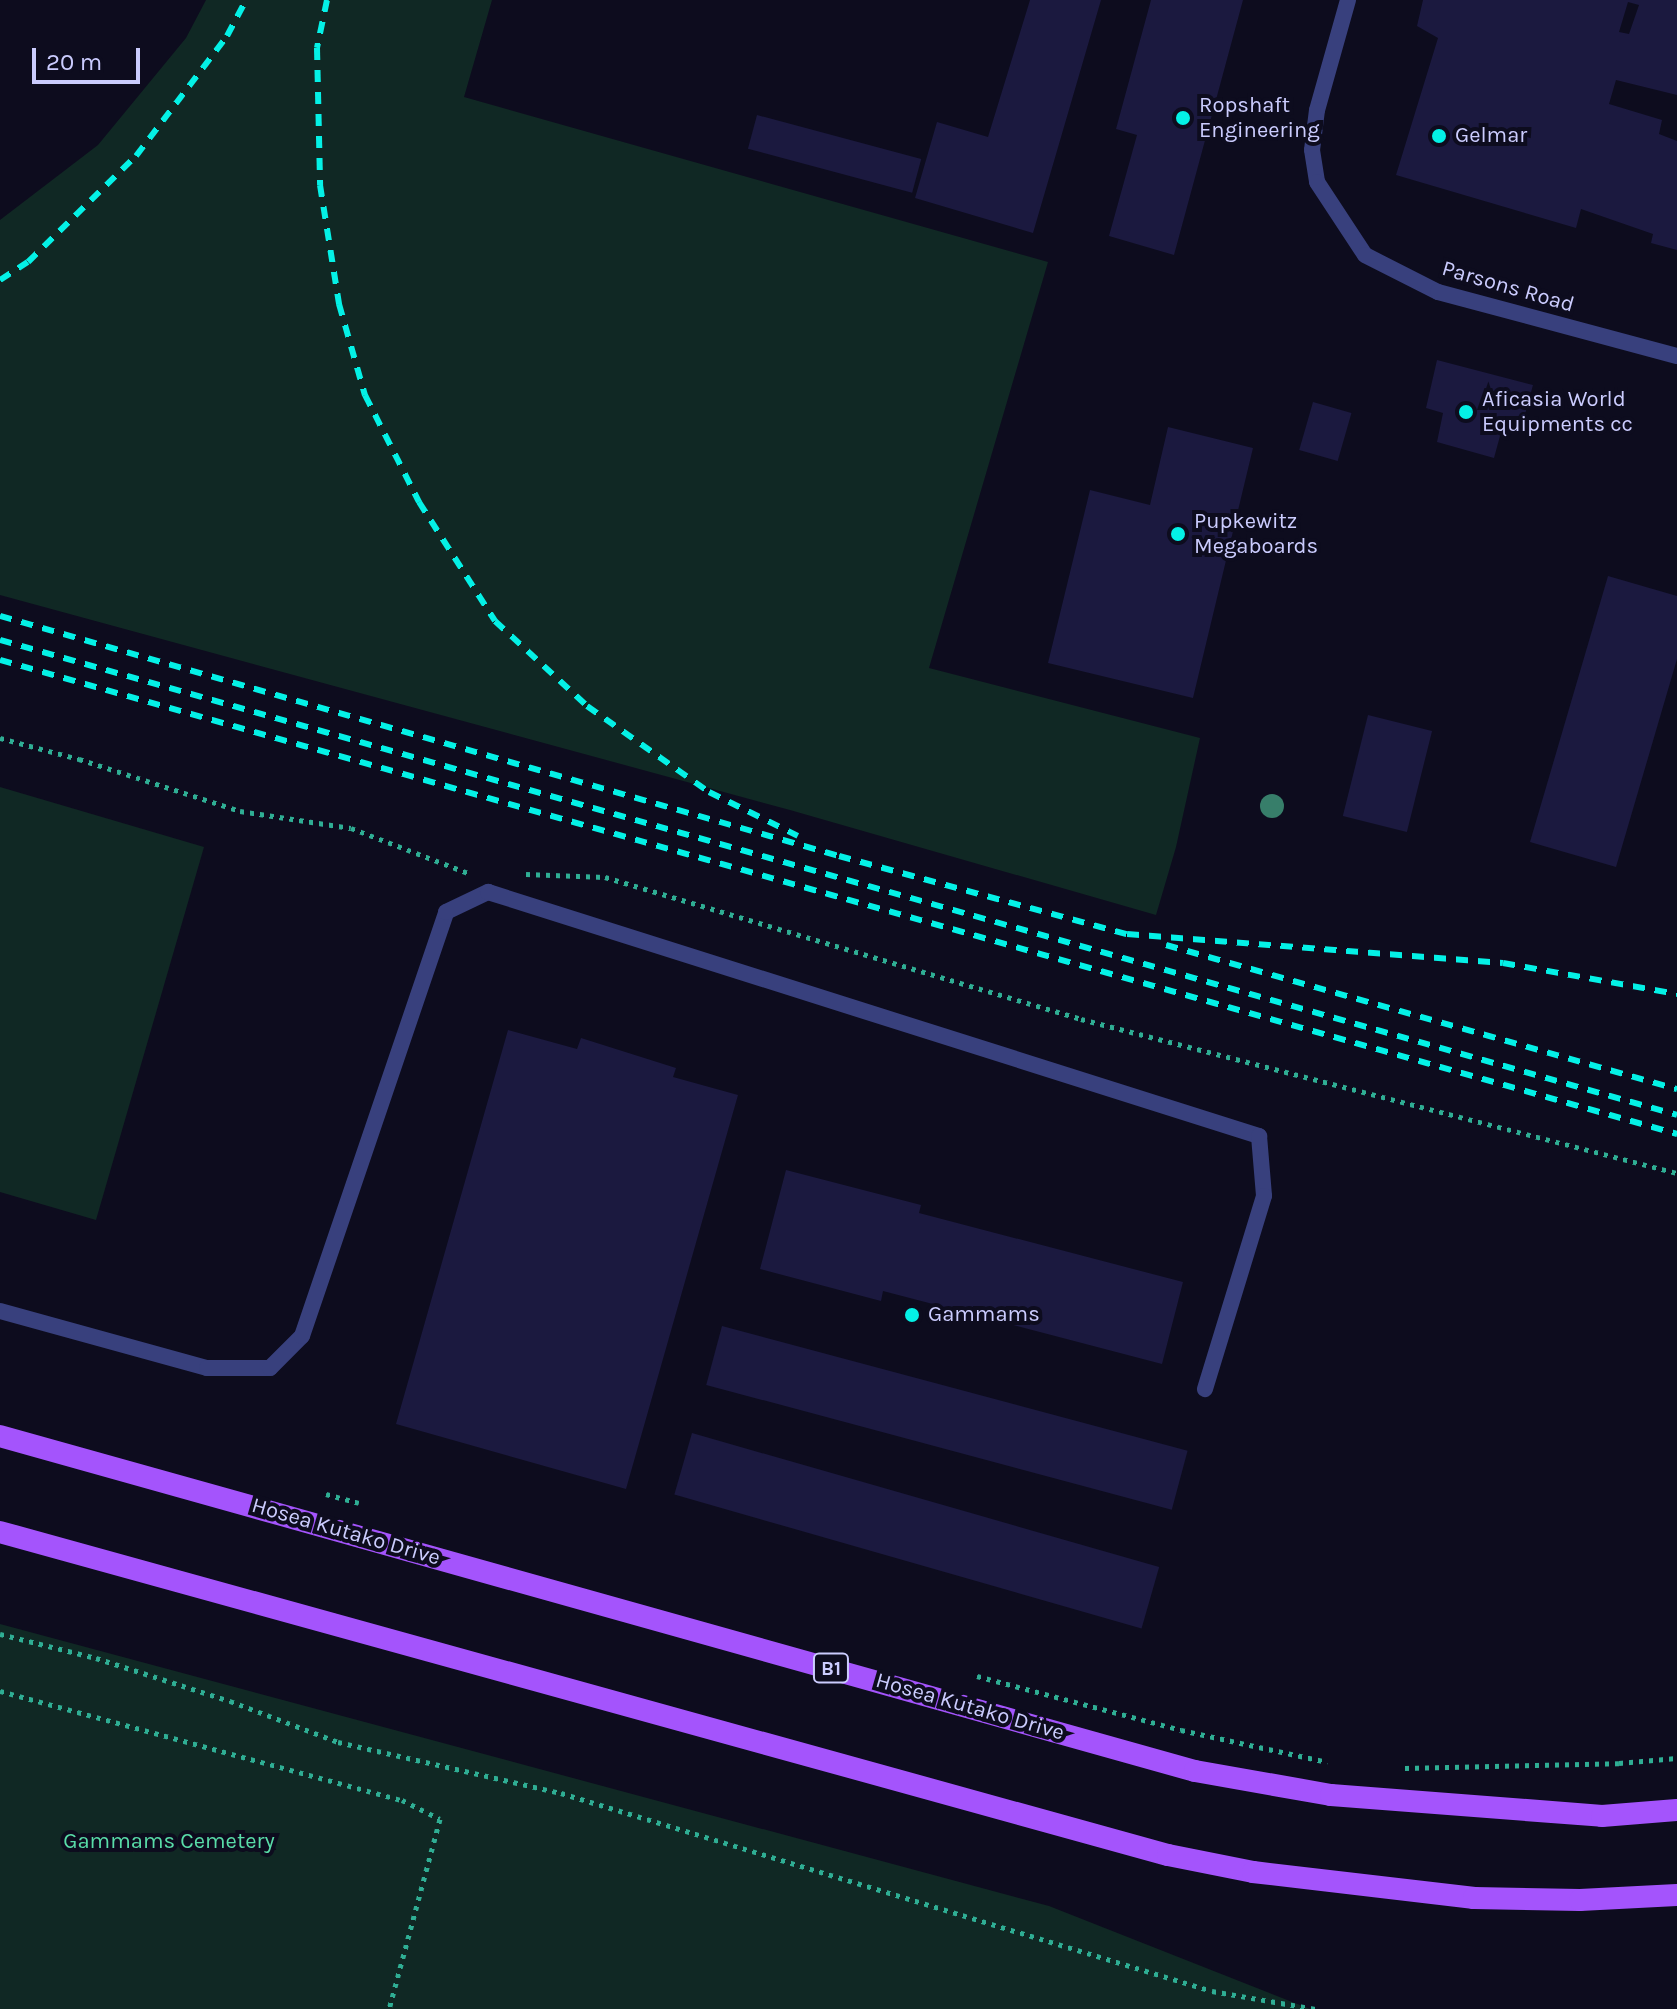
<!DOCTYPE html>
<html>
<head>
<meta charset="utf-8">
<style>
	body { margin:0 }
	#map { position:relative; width:1677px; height:2009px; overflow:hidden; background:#0d0c1e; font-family:Karla,sans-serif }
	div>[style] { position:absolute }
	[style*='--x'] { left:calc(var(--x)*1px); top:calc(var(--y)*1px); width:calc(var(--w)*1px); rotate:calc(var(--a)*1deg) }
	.green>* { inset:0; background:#102824 }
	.building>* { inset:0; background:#1b193f; transform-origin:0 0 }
	.path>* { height:5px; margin-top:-2.5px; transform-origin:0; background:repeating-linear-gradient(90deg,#2fae94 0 4px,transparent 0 10px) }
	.service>* { height:16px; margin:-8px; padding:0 8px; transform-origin:8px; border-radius:8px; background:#38407d }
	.minor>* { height:16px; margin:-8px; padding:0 8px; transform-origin:8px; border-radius:8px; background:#38407d }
	.primary>* { height:22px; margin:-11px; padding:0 11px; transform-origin:11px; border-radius:11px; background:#a454fc }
	.rail>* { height:6px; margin-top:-3px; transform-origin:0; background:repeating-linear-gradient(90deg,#04f1e6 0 12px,transparent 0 22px) }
	.trees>* { width:24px; height:24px; margin:-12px; border-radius:50%; background:#377e6a }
	.dots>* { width:22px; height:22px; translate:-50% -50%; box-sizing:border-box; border:4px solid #0d0c1e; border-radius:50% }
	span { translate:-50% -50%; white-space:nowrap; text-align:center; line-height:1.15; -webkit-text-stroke:8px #0d0c1e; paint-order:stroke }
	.shield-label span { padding:2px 6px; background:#0d0c1e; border:2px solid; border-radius:6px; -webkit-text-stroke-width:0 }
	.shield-label { font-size:20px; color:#cbccfe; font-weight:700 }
	.poi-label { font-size:22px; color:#cbccfe }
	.left { translate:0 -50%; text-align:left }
	.street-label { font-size:22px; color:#cbccfe }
	.park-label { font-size:22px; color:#59dca8 }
	.scale { position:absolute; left:32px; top:48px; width:108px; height:36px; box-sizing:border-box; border:4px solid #cbccfe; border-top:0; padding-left:10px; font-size:24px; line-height:28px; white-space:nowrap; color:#cbccfe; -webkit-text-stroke:6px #0d0c1e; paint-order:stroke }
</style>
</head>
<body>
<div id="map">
	<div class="green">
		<i style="clip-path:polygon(206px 0,492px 0,464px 97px,1048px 262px,929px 668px,1200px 738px,1176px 847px,1156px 915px,790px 810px,0 595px,0 220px,98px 145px,186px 38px)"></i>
		<i style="clip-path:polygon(0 787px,204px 847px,96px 1220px,0 1192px)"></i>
		<i style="clip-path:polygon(0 1624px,1049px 1906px,1310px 2009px,0 2009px)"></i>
	</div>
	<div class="building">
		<i style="clip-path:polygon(1030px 0,1101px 0,1033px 233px,915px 198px,937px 122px,988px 137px)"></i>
		<i style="clip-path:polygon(1151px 0,1243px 0,1174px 255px,1109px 236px,1137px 135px,1116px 129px)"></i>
		<i style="clip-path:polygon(evenodd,1423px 0,1677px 0,1677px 95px,1616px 80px,1609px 104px,1662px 120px,1659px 134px,1677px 141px,1677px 250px,1651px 243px,1653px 234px,1581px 209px,1576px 228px,1396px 175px,1438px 38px,1417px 26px,1423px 0,1628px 2px,1639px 5px,1629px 34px,1619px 32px,1628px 2px)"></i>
		<i style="left:757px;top:115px;width:170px;height:35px;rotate:15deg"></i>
		<i style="clip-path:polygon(1437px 360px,1533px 385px,1521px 429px,1503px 425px,1494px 458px,1437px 442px,1443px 413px,1426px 408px)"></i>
		<i style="left:1313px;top:402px;width:40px;height:50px;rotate:16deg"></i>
		<i style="clip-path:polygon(1168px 427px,1253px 448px,1193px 698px,1048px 663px,1090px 490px,1150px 505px)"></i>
		<i style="clip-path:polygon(1608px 576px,1677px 596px,1677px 659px,1616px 867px,1530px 842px)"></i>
		<i style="left:1368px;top:715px;width:66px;height:104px;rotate:14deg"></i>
		<i style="clip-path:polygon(508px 1030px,577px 1049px,581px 1038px,676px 1068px,673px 1077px,738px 1095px,626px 1489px,396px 1424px)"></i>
		<i style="clip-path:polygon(786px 1170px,921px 1205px,919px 1213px,1183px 1282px,1162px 1364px,883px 1291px,881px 1301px,760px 1269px)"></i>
		<i style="left:722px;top:1326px;width:482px;height:61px;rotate:15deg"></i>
		<i style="left:692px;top:1433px;width:486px;height:64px;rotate:16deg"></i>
	</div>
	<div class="path">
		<i style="--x:0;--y:738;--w:82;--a:14.9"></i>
		<i style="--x:79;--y:759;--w:169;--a:17.9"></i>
		<i style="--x:240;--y:811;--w:112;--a:8.7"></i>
		<i style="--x:351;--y:828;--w:125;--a:21"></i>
		<i style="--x:526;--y:874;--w:79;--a:2.2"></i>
		<i style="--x:605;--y:877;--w:497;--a:16.6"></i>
		<i style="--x:1081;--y:1019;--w:616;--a:14.49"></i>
		<i style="--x:326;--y:1494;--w:34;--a:15"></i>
		<i style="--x:0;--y:1634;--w:99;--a:14"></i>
		<i style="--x:96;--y:1658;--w:141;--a:17.8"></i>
		<i style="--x:230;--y:1701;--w:116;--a:20.8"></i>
		<i style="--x:338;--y:1742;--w:229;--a:12.9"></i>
		<i style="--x:561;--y:1793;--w:680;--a:16.92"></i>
		<i style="--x:1212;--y:1991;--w:105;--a:9.9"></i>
		<i style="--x:977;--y:1676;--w:211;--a:14.8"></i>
		<i style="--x:1181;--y:1730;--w:150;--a:12.3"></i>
		<i style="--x:0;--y:1691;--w:417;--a:15.2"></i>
		<i style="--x:402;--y:1800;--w:42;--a:26.6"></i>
		<i style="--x:440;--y:1819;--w:197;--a:105"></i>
		<i style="--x:1405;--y:1768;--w:214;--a:-1.3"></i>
		<i style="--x:1619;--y:1763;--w:58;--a:-4.9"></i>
	</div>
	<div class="service">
		<i style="--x:0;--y:1311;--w:215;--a:15.4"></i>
		<i style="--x:207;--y:1368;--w:63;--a:0"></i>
		<i style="--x:270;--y:1368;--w:45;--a:-45"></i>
		<i style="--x:302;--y:1336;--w:448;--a:-71.2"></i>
		<i style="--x:446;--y:912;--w:47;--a:-25.5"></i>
		<i style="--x:488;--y:892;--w:809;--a:17.56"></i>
		<i style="--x:1259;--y:1136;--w:60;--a:85.2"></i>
		<i style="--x:1264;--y:1196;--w:202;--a:107"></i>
	</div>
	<div class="minor">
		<i style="--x:1348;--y:0;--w:114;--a:105.7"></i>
		<i style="--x:1317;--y:110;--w:40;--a:97.1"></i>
		<i style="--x:1312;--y:150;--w:32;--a:81"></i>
		<i style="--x:1317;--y:182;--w:87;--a:56.7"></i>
		<i style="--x:1365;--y:255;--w:82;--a:26.9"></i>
		<i style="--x:1438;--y:292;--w:247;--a:15"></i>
	</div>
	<div class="primary">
		<i style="--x:0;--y:1436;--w:1241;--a:15.66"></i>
		<i style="--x:1195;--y:1771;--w:138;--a:10"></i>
		<i style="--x:1331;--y:1795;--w:272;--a:4.4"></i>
		<i style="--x:1602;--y:1816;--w:75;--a:-4.6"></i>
		<i style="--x:0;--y:1532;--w:1212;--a:15.46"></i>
		<i style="--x:1168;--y:1855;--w:87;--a:11.3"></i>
		<i style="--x:1253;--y:1872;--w:223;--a:6.7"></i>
		<i style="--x:1474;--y:1898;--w:106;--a:1.1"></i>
		<i style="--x:1580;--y:1900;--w:97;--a:-3"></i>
	</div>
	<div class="rail">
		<i style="--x:327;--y:0;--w:49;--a:101.8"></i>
		<i style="--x:317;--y:48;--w:137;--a:88.7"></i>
		<i style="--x:320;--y:185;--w:121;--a:80.9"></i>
		<i style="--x:339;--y:304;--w:95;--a:74.1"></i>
		<i style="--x:365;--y:395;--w:120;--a:63.2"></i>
		<i style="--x:419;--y:502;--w:141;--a:57.4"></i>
		<i style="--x:495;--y:621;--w:125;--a:42.7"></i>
		<i style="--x:587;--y:706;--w:149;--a:35.2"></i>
		<i style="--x:709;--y:792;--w:99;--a:26.3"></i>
		<i style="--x:0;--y:280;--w:33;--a:-33"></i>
		<i style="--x:28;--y:262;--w:151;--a:-44.5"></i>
		<i style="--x:136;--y:156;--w:151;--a:-52.8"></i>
		<i style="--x:227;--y:36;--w:41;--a:-62.2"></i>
		<i style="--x:0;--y:616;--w:873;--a:15.96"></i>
		<i style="--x:839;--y:856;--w:298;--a:15.2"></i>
		<i style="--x:1127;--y:934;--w:377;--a:4.4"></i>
		<i style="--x:1503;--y:963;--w:177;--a:10.1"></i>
		<i style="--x:0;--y:640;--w:1743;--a:15.81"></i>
		<i style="--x:0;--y:660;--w:1743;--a:15.78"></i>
		<i style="--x:1166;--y:945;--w:531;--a:15.74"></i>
	</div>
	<div class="trees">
		<i style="left:1272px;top:806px"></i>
	</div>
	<div class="dots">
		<i style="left:1183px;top:118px;background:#04f1e6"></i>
		<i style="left:1439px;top:136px;background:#04f1e6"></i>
		<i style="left:1466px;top:412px;background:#04f1e6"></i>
		<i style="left:1178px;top:534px;background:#04f1e6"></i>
		<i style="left:912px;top:1315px;background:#04f1e6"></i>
	</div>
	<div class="shield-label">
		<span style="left:831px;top:1668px">B1</span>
	</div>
	<div class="poi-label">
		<span class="left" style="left:1199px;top:118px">Ropshaft<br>Engineering</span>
		<span class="left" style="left:1455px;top:136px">Gelmar</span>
		<span class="left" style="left:1482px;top:412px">Aficasia World<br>Equipments cc</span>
		<span class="left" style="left:1194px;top:534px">Pupkewitz<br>Megaboards</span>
		<span class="left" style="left:928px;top:1315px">Gammams</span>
	</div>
	<div class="street-label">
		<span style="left:1508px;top:287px;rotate:16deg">Parsons Road</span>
		<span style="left:346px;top:1532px;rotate:16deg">Hosea Kutako Drive</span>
		<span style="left:970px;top:1707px;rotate:16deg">Hosea Kutako Drive</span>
	</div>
	<div class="park-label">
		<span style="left:169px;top:1842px">Gammams Cemetery</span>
	</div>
	<div class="scale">20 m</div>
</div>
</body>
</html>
